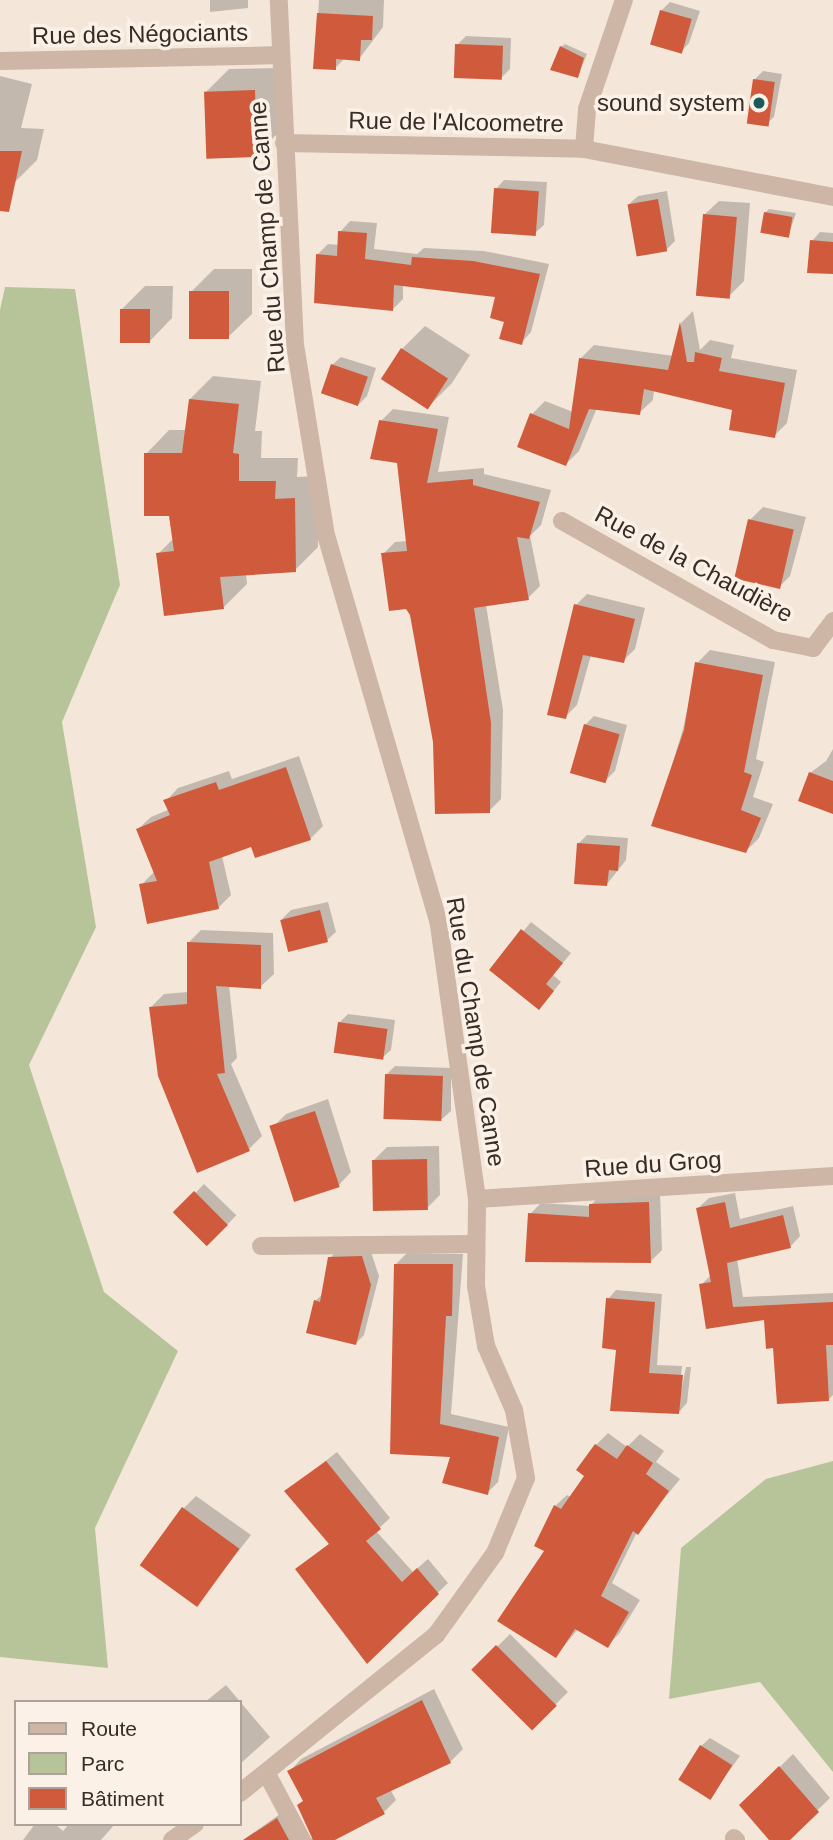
<!DOCTYPE html>
<html>
<head>
<meta charset="utf-8">
<style>
	body { margin:0 }
	#map { position:relative; width:833px; height:1840px; overflow:hidden; background:#f4e7da; font-family:Helvetica,sans-serif }
	div>[style] { position:absolute }
	[style*='--x'] { left:calc(var(--x)*1px); top:calc(var(--y)*1px); width:calc(var(--w)*1px); rotate:calc(var(--a)*1deg) }
	.green>* { inset:0; background:#b7c499 }
	.shadow>* { inset:0; background:#0003; transform-origin:0 0 }
	.building>* { inset:0; background:#cf5b3c; transform-origin:0 0 }
	.street>* { height:18px; margin:-9px; padding:0 9px; transform-origin:9px; border-radius:9px; background:#cdb6a5 }
	.dots>* { width:19px; height:19px; translate:-50% -50%; box-sizing:border-box; border:4px solid #fbf1e7; border-radius:50% }
	span { translate:-50% -50%; white-space:nowrap; text-align:center; line-height:1.15; -webkit-text-stroke:7px #fbf1e7; paint-order:stroke }
	.street-label { font-size:24px; color:#382c27 }
	.poi-label { font-size:24px; color:#382c27 }
	.right { translate:-100% -50%; text-align:right }
	.legend { position:absolute; left:14px; top:1700px; width:228px; height:126px; box-sizing:border-box; background:#fbf1e7; border:2px solid #ada29a; margin:0; padding:9px 12px; list-style:none; font-size:21px; color:#382c27 }
	.legend li { display:flex; align-items:center; gap:14px; height:35px }
	.legend b { width:35px; border:2px solid #ada29a }
</style>
</head>
<body>
<div id="map">
	<div class="green">
		<i style="clip-path:polygon(5px 287px,75px 289px,120px 585px,62px 722px,96px 927px,29px 1065px,104px 1292px,178px 1351px,95px 1528px,108px 1668px,0 1657px,0 310px)"></i>
		<i style="clip-path:polygon(833px 1461px,833px 1772px,760px 1682px,669px 1699px,681px 1548px,766px 1479px)"></i>
	</div>
	<div class="shadow">
		<i style="clip-path:polygon(210px 0,248px 0,248px 8px,210px 12px)"></i>
		<i style="clip-path:polygon(319px 0,384px 0,383px 27px,359px 59px,345px 58px,335px 68px,315px 67px)"></i>
		<i style="clip-path:polygon(670px 2px,700px 11px,689px 43px,681px 52px,661px 11px)"></i>
		<i style="clip-path:polygon(466px 36px,511px 38px,510px 69px,502px 77px,457px 45px)"></i>
		<i style="clip-path:polygon(565px 44px,587px 54px,578px 76px,561px 47px)"></i>
		<i style="clip-path:polygon(277px 68px,279px 132px,256px 155px,206px 92px,229px 69px)"></i>
		<i style="clip-path:polygon(763px 71px,782px 74px,774px 117px,765px 125px,755px 79px)"></i>
		<i style="clip-path:polygon(0 76px,32px 84px,21px 128px,44px 129px,37px 160px,14px 183px,0 182px)"></i>
		<i style="clip-path:polygon(504px 180px,547px 182px,544px 225px,535px 233px,496px 189px)"></i>
		<i style="clip-path:polygon(667px 191px,675px 241px,667px 249px,629px 204px,638px 196px)"></i>
		<i style="clip-path:polygon(719px 201px,750px 203px,744px 281px,729px 296px,704px 215px)"></i>
		<i style="clip-path:polygon(769px 209px,796px 213px,788px 237px,765px 213px)"></i>
		<i style="clip-path:polygon(350px 221px,377px 223px,374px 249px,417px 254px,424px 248px,484px 251px,549px 264px,531px 332px,521px 343px,506px 320px,497px 295px,403px 284px,403px 299px,393px 309px,318px 254px,328px 244px,339px 245px,340px 232px)"></i>
		<i style="clip-path:polygon(820px 232px,833px 233px,833px 273px,812px 241px)"></i>
		<i style="clip-path:polygon(214px 269px,252px 269px,252px 314px,228px 337px,191px 292px)"></i>
		<i style="clip-path:polygon(145px 286px,173px 286px,172px 318px,149px 342px,122px 309px)"></i>
		<i style="clip-path:polygon(693px 311px,700px 350px,710px 340px,734px 345px,731px 358px,797px 370px,787px 423px,774px 436px,734px 408px,654px 390px,653px 400px,639px 413px,597px 408px,579px 451px,566px 464px,532px 414px,545px 401px,573px 412px,580px 359px,594px 345px,674px 356px,681px 323px)"></i>
		<i style="clip-path:polygon(425px 326px,470px 355px,452px 383px,428px 407px,402px 349px)"></i>
		<i style="clip-path:polygon(341px 357px,376px 368px,367px 396px,358px 405px,332px 365px)"></i>
		<i style="clip-path:polygon(213px 376px,261px 381px,255px 431px,262px 431px,261px 458px,298px 458px,297px 477px,317px 476px,318px 547px,295px 570px,246px 574px,247px 584px,224px 607px,158px 554px,174px 538px,171px 514px,146px 454px,169px 430px,187px 430px,190px 399px)"></i>
		<i style="clip-path:polygon(393px 409px,449px 417px,438px 472px,484px 468px,484px 474px,551px 490px,541px 525px,530px 536px,540px 586px,528px 598px,486px 605px,503px 710px,501px 799px,489px 811px,435px 742px,412px 614px,383px 554px,395px 542px,408px 541px,398px 461px,381px 421px)"></i>
		<i style="clip-path:polygon(763px 507px,806px 517px,790px 576px,777px 589px,750px 520px)"></i>
		<i style="clip-path:polygon(587px 594px,645px 608px,635px 649px,623px 661px,591px 655px,577px 705px,565px 717px,576px 605px)"></i>
		<i style="clip-path:polygon(710px 650px,775px 662px,756px 759px,764px 762px,753px 797px,773px 804px,759px 838px,746px 851px,654px 825px,683px 729px,697px 663px)"></i>
		<i style="clip-path:polygon(594px 716px,627px 725px,615px 771px,606px 780px,585px 725px)"></i>
		<i style="clip-path:polygon(833px 749px,833px 812px,810px 773px,826px 761px)"></i>
		<i style="clip-path:polygon(299px 756px,323px 826px,310px 839px,252px 845px,222px 856px,231px 895px,218px 908px,141px 885px,155px 871px,138px 829px,151px 817px,170px 809px,166px 801px,178px 788px,229px 771px,232px 779px)"></i>
		<i style="clip-path:polygon(587px 835px,628px 838px,626px 860px,607px 884px,578px 844px)"></i>
		<i style="clip-path:polygon(328px 902px,336px 932px,327px 940px,282px 919px,291px 910px)"></i>
		<i style="clip-path:polygon(531px 922px,571px 953px,553px 975px,561px 982px,547px 999px,491px 970px)"></i>
		<i style="clip-path:polygon(201px 930px,273px 933px,274px 974px,260px 987px,229px 985px,237px 1058px,231px 1064px,262px 1136px,249px 1149px,151px 1007px,164px 994px,188px 992px,188px 943px)"></i>
		<i style="clip-path:polygon(348px 1014px,395px 1020px,391px 1050px,382px 1058px,339px 1023px)"></i>
		<i style="clip-path:polygon(395px 1066px,451px 1068px,451px 1111px,442px 1119px,386px 1075px)"></i>
		<i style="clip-path:polygon(328px 1099px,351px 1172px,338px 1186px,273px 1127px,286px 1114px)"></i>
		<i style="clip-path:polygon(439px 1146px,440px 1195px,427px 1208px,374px 1160px,387px 1147px)"></i>
		<i style="left:204px;top:1184px;width:45px;height:40px;rotate:44deg"></i>
		<i style="clip-path:polygon(660px 1192px,662px 1250px,651px 1261px,530px 1214px,541px 1203px,590px 1206px,602px 1193px)"></i>
		<i style="clip-path:polygon(735px 1193px,740px 1219px,793px 1206px,800px 1236px,790px 1247px,737px 1259px,743px 1297px,833px 1293px,833px 1395px,828px 1400px,775px 1346px,766px 1318px,708px 1327px,701px 1285px,711px 1275px,698px 1208px,709px 1198px)"></i>
		<i style="clip-path:polygon(339px 1249px,370px 1249px,379px 1276px,364px 1335px,356px 1343px,315px 1301px,324px 1293px,330px 1258px)"></i>
		<i style="clip-path:polygon(407px 1253px,463px 1254px,451px 1414px,509px 1427px,498px 1482px,487px 1493px,453px 1455px,392px 1452px,396px 1264px)"></i>
		<i style="clip-path:polygon(616px 1290px,662px 1294px,657px 1365px,682px 1366px,678px 1405px,686px 1367px,691px 1367px,687px 1403px,679px 1412px,618px 1348px,608px 1299px)"></i>
		<i style="clip-path:polygon(608px 1433px,627px 1447px,640px 1434px,664px 1451px,656px 1462px,680px 1479px,637px 1532px,612px 1583px,640px 1600px,619px 1634px,607px 1646px,578px 1629px,556px 1656px,547px 1550px,555px 1506px,567px 1495px,571px 1497px,587px 1475px,596px 1445px)"></i>
		<i style="clip-path:polygon(337px 1452px,390px 1518px,376px 1531px,413px 1572px,428px 1559px,448px 1583px,367px 1661px,297px 1569px,330px 1543px,287px 1491px)"></i>
		<i style="clip-path:polygon(196px 1496px,251px 1535px,196px 1605px,183px 1509px)"></i>
		<i style="left:510px;top:1634px;width:82px;height:50px;rotate:45deg"></i>
		<i style="clip-path:polygon(226px 1685px,270px 1737px,240px 1764px,240px 1702px,205px 1702px)"></i>
		<i style="clip-path:polygon(434px 1689px,463px 1749px,450px 1762px,390px 1789px,396px 1800px,384px 1812px,331px 1840px,243px 1840px,290px 1807px,308px 1838px,313px 1838px,304px 1800px,289px 1772px,301px 1759px)"></i>
		<i style="clip-path:polygon(710px 1738px,740px 1756px,710px 1797px,701px 1746px)"></i>
		<i style="clip-path:polygon(793px 1754px,830px 1798px,787px 1840px,771px 1840px,741px 1805px)"></i>
		<i style="clip-path:polygon(35px 1824px,55px 1824px,63px 1831px,69px 1824px,115px 1824px,101px 1840px,23px 1840px)"></i>
	</div>
	<div class="building">
		<i style="left:660px;top:10px;width:33px;height:36px;rotate:16deg"></i>
		<i style="clip-path:polygon(317px 13px,373px 16px,372px 40px,361px 40px,360px 61px,336px 59px,336px 70px,313px 69px)"></i>
		<i style="left:455px;top:44px;width:48px;height:34px;rotate:2deg"></i>
		<i style="clip-path:polygon(560px 46px,584px 58px,578px 78px,550px 70px)"></i>
		<i style="left:753px;top:79px;width:22px;height:45px;rotate:8deg"></i>
		<i style="left:255px;top:90px;width:67px;height:51px;rotate:88deg"></i>
		<i style="clip-path:polygon(0 151px,22px 151px,9px 212px,0 211px)"></i>
		<i style="left:494px;top:188px;width:45px;height:45px;rotate:4deg"></i>
		<i style="left:658px;top:199px;width:53px;height:31px;rotate:80deg"></i>
		<i style="left:764px;top:212px;width:29px;height:21px;rotate:10deg"></i>
		<i style="left:703px;top:214px;width:34px;height:82px;rotate:5deg"></i>
		<i style="clip-path:polygon(338px 231px,367px 233px,365px 259px,411px 265px,412px 257px,473px 261px,540px 274px,522px 345px,499px 339px,504px 322px,490px 318px,495px 297px,394px 285px,393px 311px,314px 303px,316px 254px,337px 256px)"></i>
		<i style="clip-path:polygon(810px 240px,833px 242px,833px 274px,807px 273px)"></i>
		<i style="left:189px;top:291px;width:40px;height:48px"></i>
		<i style="left:120px;top:309px;width:30px;height:34px"></i>
		<i style="clip-path:polygon(680px 322px,687px 362px,694px 362px,695px 352px,722px 358px,719px 371px,785px 383px,775px 438px,729px 430px,732px 410px,644px 389px,640px 415px,589px 409px,566px 466px,517px 447px,530px 413px,569px 429px,579px 358px,668px 370px)"></i>
		<i style="left:401px;top:348px;width:56px;height:37px;rotate:33deg"></i>
		<i style="left:331px;top:364px;width:39px;height:31px;rotate:19deg"></i>
		<i style="clip-path:polygon(189px 399px,239px 404px,233px 453px,239px 454px,239px 481px,276px 481px,275px 499px,295px 498px,296px 572px,220px 577px,224px 609px,164px 616px,156px 553px,174px 551px,169px 516px,144px 516px,144px 453px,182px 453px)"></i>
		<i style="clip-path:polygon(379px 420px,438px 429px,427px 483px,473px 479px,473px 485px,540px 502px,529px 539px,517px 537px,529px 600px,474px 608px,491px 723px,490px 813px,435px 814px,433px 742px,410px 615px,406px 609px,389px 611px,381px 553px,407px 551px,397px 463px,370px 459px)"></i>
		<i style="left:748px;top:519px;width:47px;height:61px;rotate:13deg"></i>
		<i style="clip-path:polygon(574px 604px,635px 619px,624px 663px,583px 655px,566px 719px,547px 715px)"></i>
		<i style="clip-path:polygon(695px 662px,763px 675px,744px 772px,752px 775px,741px 810px,761px 818px,746px 853px,651px 826px,684px 730px)"></i>
		<i style="left:584px;top:724px;width:37px;height:51px;rotate:16deg"></i>
		<i style="clip-path:polygon(286px 767px,311px 840px,255px 858px,251px 847px,209px 862px,219px 909px,147px 924px,139px 884px,157px 881px,136px 829px,170px 815px,163px 800px,216px 782px,219px 790px)"></i>
		<i style="clip-path:polygon(809px 772px,833px 781px,833px 814px,798px 801px)"></i>
		<i style="clip-path:polygon(577px 843px,620px 846px,618px 871px,609px 870px,607px 886px,574px 884px)"></i>
		<i style="left:320px;top:910px;width:33px;height:41px;rotate:76deg"></i>
		<i style="clip-path:polygon(521px 929px,563px 963px,546px 984px,554px 991px,539px 1010px,489px 970px)"></i>
		<i style="clip-path:polygon(187px 942px,261px 945px,261px 989px,216px 986px,225px 1073px,217px 1074px,250px 1151px,197px 1173px,158px 1076px,149px 1007px,187px 1004px)"></i>
		<i style="left:338px;top:1022px;width:50px;height:31px;rotate:8deg"></i>
		<i style="left:385px;top:1074px;width:58px;height:45px;rotate:2deg"></i>
		<i style="left:315px;top:1111px;width:80px;height:48px;rotate:72deg"></i>
		<i style="left:427px;top:1159px;width:51px;height:55px;rotate:89deg"></i>
		<i style="left:194px;top:1191px;width:48px;height:30px;rotate:45deg"></i>
		<i style="clip-path:polygon(649px 1202px,651px 1263px,525px 1262px,528px 1213px,589px 1217px,589px 1204px)"></i>
		<i style="clip-path:polygon(725px 1202px,730px 1228px,783px 1215px,791px 1248px,727px 1263px,733px 1307px,833px 1302px,833px 1345px,826px 1345px,829px 1401px,777px 1404px,773px 1348px,766px 1349px,764px 1320px,706px 1329px,699px 1284px,711px 1282px,696px 1208px)"></i>
		<i style="clip-path:polygon(362px 1256px,371px 1285px,356px 1345px,306px 1333px,314px 1300px,320px 1302px,328px 1257px)"></i>
		<i style="clip-path:polygon(394px 1264px,453px 1264px,452px 1316px,446px 1316px,440px 1424px,499px 1437px,488px 1495px,442px 1483px,450px 1457px,390px 1454px)"></i>
		<i style="clip-path:polygon(606px 1298px,655px 1302px,649px 1373px,683px 1375px,679px 1414px,610px 1411px,616px 1350px,602px 1348px)"></i>
		<i style="clip-path:polygon(595px 1444px,617px 1459px,627px 1445px,653px 1463px,646px 1474px,669px 1491px,638px 1535px,633px 1531px,601px 1596px,629px 1612px,608px 1648px,575px 1629px,556px 1658px,497px 1621px,544px 1551px,534px 1546px,554px 1505px,561px 1509px,584px 1476px,576px 1470px)"></i>
		<i style="clip-path:polygon(326px 1461px,381px 1529px,366px 1541px,402px 1582px,417px 1568px,439px 1594px,367px 1664px,295px 1569px,329px 1544px,284px 1491px)"></i>
		<i style="left:182px;top:1507px;width:71px;height:72px;rotate:36deg"></i>
		<i style="left:496px;top:1645px;width:86px;height:35px;rotate:45deg"></i>
		<i style="clip-path:polygon(422px 1700px,451px 1763px,376px 1798px,385px 1814px,335px 1840px,313px 1840px,297px 1805px,303px 1801px,287px 1771px)"></i>
		<i style="left:700px;top:1745px;width:38px;height:41px;rotate:32deg"></i>
		<i style="clip-path:polygon(779px 1766px,819px 1812px,790px 1840px,769px 1840px,739px 1805px)"></i>
		<i style="clip-path:polygon(277px 1818px,289px 1840px,243px 1840px)"></i>
	</div>
	<div class="street">
		<i style="--x:0;--y:61;--w:281;--a:-1.2"></i>
		<i style="--x:284;--y:143;--w:300;--a:1.1"></i>
		<i style="--x:584;--y:149;--w:254;--a:10.9"></i>
		<i style="--x:584;--y:149;--w:40;--a:-85.7"></i>
		<i style="--x:587;--y:109;--w:115;--a:-71.3"></i>
		<i style="--x:562;--y:521;--w:242;--a:29.4"></i>
		<i style="--x:773;--y:640;--w:41;--a:11.3"></i>
		<i style="--x:813;--y:648;--w:34;--a:-53"></i>
		<i style="--x:477;--y:1199;--w:357;--a:-3.7"></i>
		<i style="--x:261;--y:1246;--w:215;--a:-0.5"></i>
		<i style="--x:267;--y:1774;--w:75;--a:62.1"></i>
		<i style="--x:240;--y:1793;--w:252;--a:-38.9"></i>
		<i style="--x:436;--y:1635;--w:101;--a:-54.3"></i>
		<i style="--x:495;--y:1553;--w:81;--a:-67.5"></i>
		<i style="--x:526;--y:1478;--w:69;--a:-100"></i>
		<i style="--x:514;--y:1410;--w:70;--a:-113.6"></i>
		<i style="--x:486;--y:1346;--w:61;--a:-99.5"></i>
		<i style="--x:476;--y:1286;--w:87;--a:-89.3"></i>
		<i style="--x:477;--y:1199;--w:278;--a:-97.9"></i>
		<i style="--x:439;--y:924;--w:404;--a:-106.2"></i>
		<i style="--x:326;--y:536;--w:193;--a:-99.2"></i>
		<i style="--x:295;--y:345;--w:345;--a:-92.7"></i>
		<i style="--x:734;--y:1838;--w:3;--a:45"></i>
		<i style="--x:172;--y:1840;--w:28;--a:-35"></i>
	</div>
	<div class="dots">
		<i style="left:759px;top:103px;background:#195b5d"></i>
	</div>
	<div class="street-label">
		<span style="left:140px;top:34px;rotate:-1deg">Rue des Négociants</span>
		<span style="left:456px;top:122px;rotate:1deg">Rue de l'Alcoometre</span>
		<span style="left:267px;top:237px;rotate:-94deg">Rue du Champ de Canne</span>
		<span style="left:694px;top:564px;rotate:28deg">Rue de la Chaudière</span>
		<span style="left:476px;top:1032px;rotate:81deg">Rue du Champ de Canne</span>
		<span style="left:653px;top:1164px;rotate:-4deg">Rue du Grog</span>
	</div>
	<div class="poi-label">
		<span class="right" style="left:745px;top:103px">sound system</span>
	</div>
	<ul class="legend">
	<li><b style="height:9px;background:#cdb6a5"></b>Route</li>
	<li><b style="height:19px;background:#b7c499"></b>Parc</li>
	<li><b style="height:19px;background:#cf5b3c"></b>Bâtiment</li>
	</ul>
</div>
</body>
</html>
